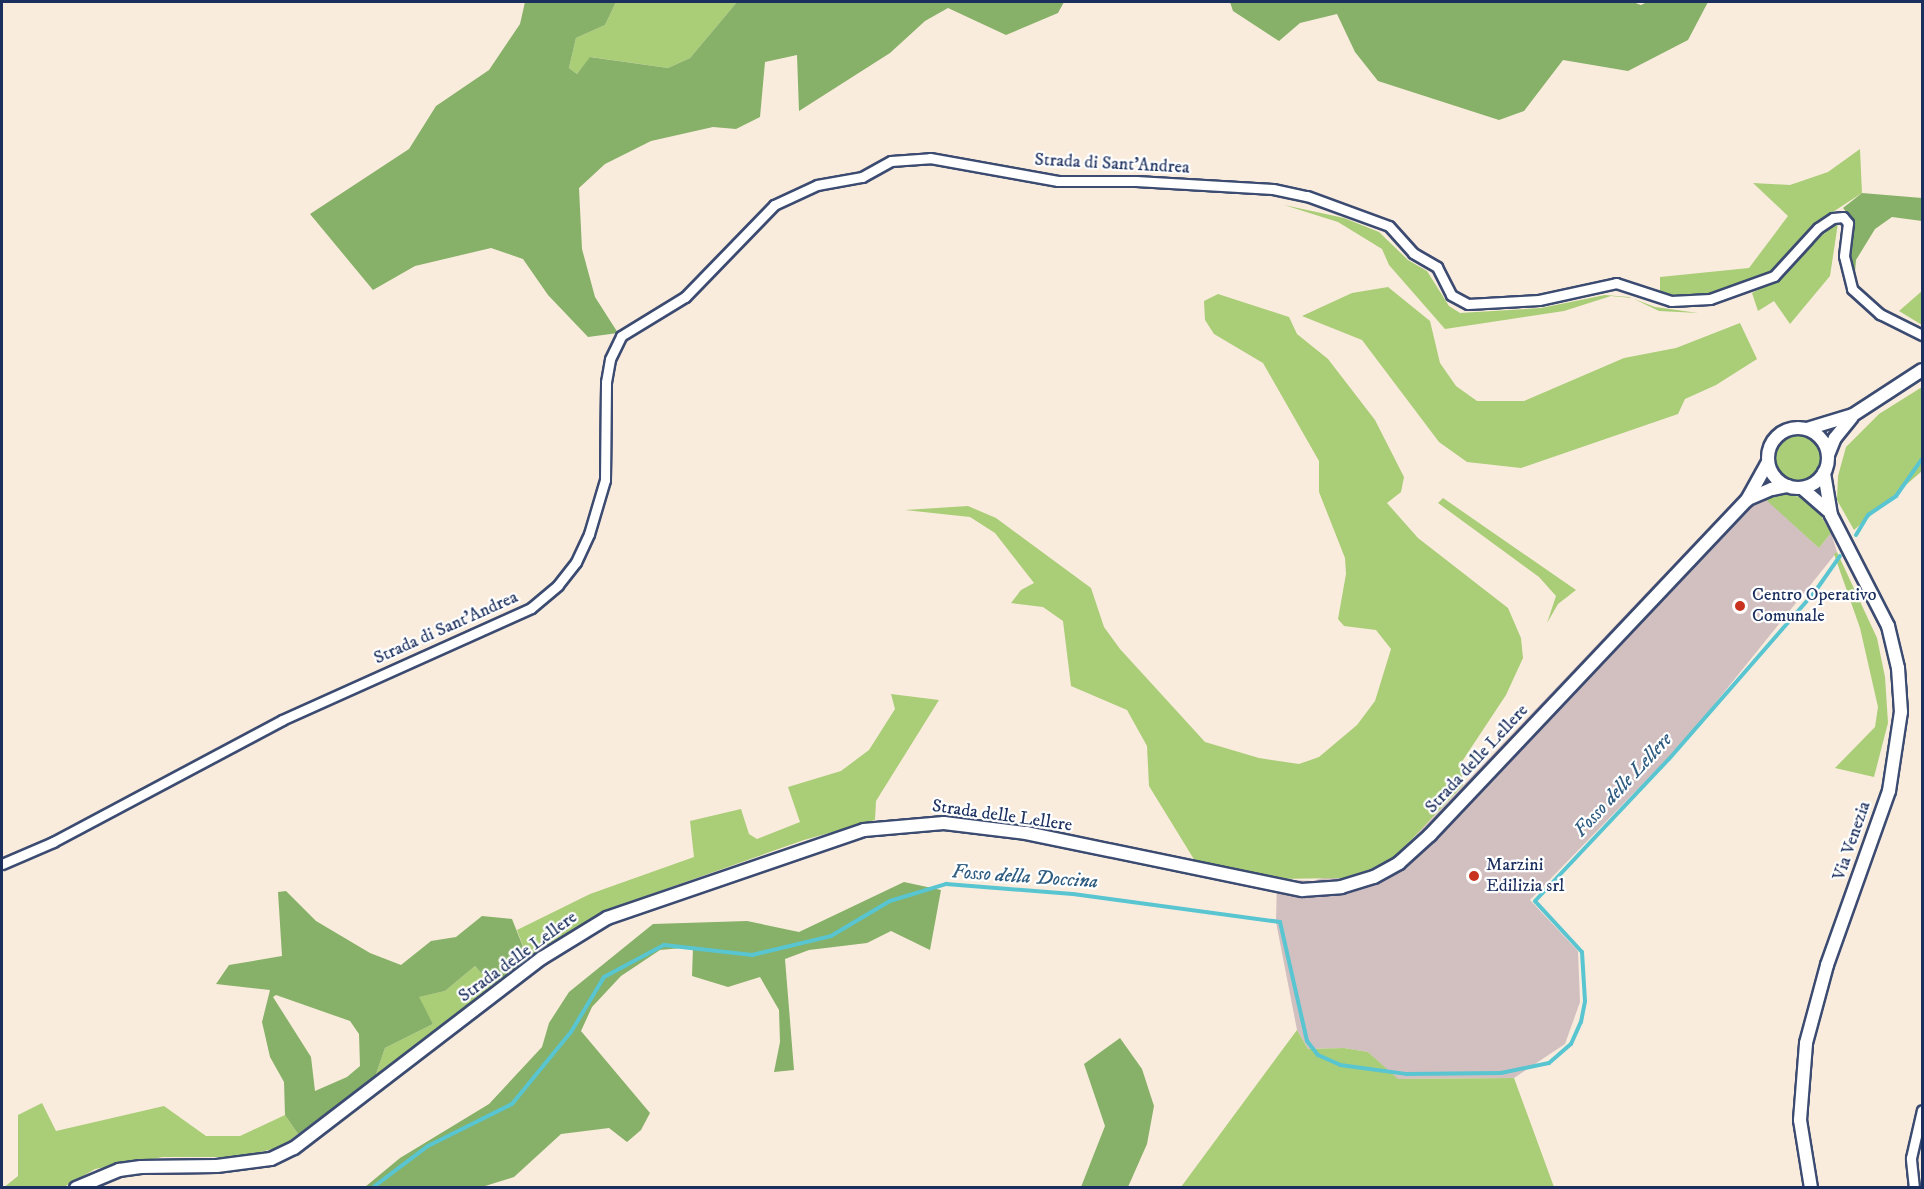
<!DOCTYPE html>
<html>
<head>
<meta charset="utf-8">
<style>
	body { margin:0 }
	#map { position:relative; width:1924px; height:1189px; overflow:hidden; background:#f9ecdd; font-family:"IM FELL DW Pica",serif }
	div>[style] { position:absolute }
	[style*='--x'] { left:calc(var(--x)*1px); top:calc(var(--y)*1px); width:calc(var(--w)*1px); rotate:calc(var(--a)*1deg) }
	.industrial>* { inset:0; background:#d2bfc0 }
	.green>* { inset:0; background:#aacd77 }
	.round { border-radius:50% }
	.forest>* { inset:0; background:#87b068 }
	.stream>* { height:4px; margin:-2px; padding:0 2px; transform-origin:2px; border-radius:2px; background:#59c5d1 }
	.roads { filter:drop-shadow(2px 0 #3c4b71) drop-shadow(-2px 0 #3c4b71) drop-shadow(0 2px #3c4b71) drop-shadow(0 -2px #3c4b71) }
	.minor>* { height:9px; margin:-4.5px; padding:0 4.5px; transform-origin:4.5px; border-radius:4.5px; background:#fff }
	.tertiary>* { height:12px; margin:-6px; padding:0 6px; transform-origin:6px; border-radius:6px; background:#fff }
	.tertiary>.ring { margin:-6px; padding:0; box-sizing:content-box; background:none; border:12px solid #fff; border-radius:50% }
	.dots>* { width:16px; height:16px; translate:-50% -50%; box-sizing:border-box; border:3px solid #fff; border-radius:50% }
	span { translate:-50% -50%; white-space:nowrap; text-align:center; line-height:1.15; -webkit-text-stroke:4.5px #fff; paint-order:stroke }
	.street-label { font-size:18px; color:#1b2f5e }
	.poi-label { font-size:18px; color:#1b2f5e }
	.left { translate:0 -50%; text-align:left }
	.water-label { font-size:20px; color:#2e5c80; font-style:italic }
	.frame { position:absolute; inset:0; border:3px solid #1b2f5e; pointer-events:none }
</style>
</head>
<body>
<div id="map">
	<div class="industrial">
		<i style="clip-path:polygon(1750px 484px,1819px 548px,1831px 533px,1837px 552px,1688px 737px,1530px 900px,1578px 951px,1580px 1002px,1565px 1044px,1514px 1078px,1397px 1079px,1368px 1052px,1344px 1048px,1308px 1049px,1297px 1030px,1276px 922px,1277px 879px,1313px 881px,1397px 855px)"></i>
	</div>
	<div class="green">
		<i style="clip-path:polygon(616px 2px,737px 2px,690px 58px,668px 68px,591px 57px,577px 74px,569px 68px,576px 38px,605px 25px)"></i>
		<i style="clip-path:polygon(1860px 149px,1862px 193px,1822px 219px,1771px 274px,1707px 294px,1683px 298px,1660px 291px,1660px 277px,1749px 268px,1788px 216px,1753px 183px,1790px 185px,1828px 172px)"></i>
		<i style="clip-path:polygon(1284px 205px,1344px 218px,1379px 232px,1408px 260px,1427px 271px,1449px 306px,1460px 313px,1541px 308px,1605px 295px,1629px 297px,1655px 307px,1698px 313px,1659px 311px,1632px 298px,1611px 296px,1564px 311px,1445px 329px,1389px 265px,1382px 249px,1338px 222px)"></i>
		<i style="clip-path:polygon(1838px 223px,1830px 276px,1790px 324px,1774px 301px,1758px 311px,1752px 293px,1783px 276px,1803px 250px)"></i>
		<i style="clip-path:polygon(1388px 287px,1430px 321px,1440px 363px,1456px 386px,1477px 401px,1524px 401px,1624px 358px,1676px 348px,1740px 323px,1757px 359px,1716px 385px,1685px 399px,1678px 414px,1521px 468px,1467px 462px,1439px 442px,1362px 340px,1302px 316px,1352px 293px)"></i>
		<i style="clip-path:polygon(1922px 291px,1922px 325px,1899px 311px)"></i>
		<i style="clip-path:polygon(1218px 294px,1289px 317px,1297px 334px,1328px 359px,1375px 420px,1404px 477px,1401px 492px,1387px 503px,1418px 538px,1508px 608px,1521px 638px,1523px 658px,1506px 695px,1461px 763px,1463px 785px,1397px 855px,1377px 867px,1343px 878px,1277px 879px,1195px 861px,1149px 786px,1147px 746px,1127px 710px,1071px 686px,1063px 621px,1043px 607px,1011px 603px,1021px 590px,1034px 583px,995px 533px,970px 517px,905px 510px,968px 506px,996px 518px,1091px 588px,1104px 627px,1120px 649px,1205px 742px,1259px 758px,1299px 764px,1319px 757px,1357px 725px,1375px 701px,1391px 649px,1376px 630px,1344px 626px,1338px 619px,1346px 574px,1345px 558px,1319px 492px,1319px 461px,1263px 363px,1214px 334px,1205px 320px,1204px 301px)"></i>
		<i style="clip-path:polygon(1922px 387px,1922px 471px,1854px 530px,1837px 500px,1838px 476px,1846px 447px,1879px 414px)"></i>
		<i class="round" style="left:1773px;top:433px;width:48px;height:48px"></i>
		<i style="clip-path:polygon(1779px 493px,1806px 498px,1817px 509px,1831px 533px,1819px 548px,1765px 499px)"></i>
		<i style="clip-path:polygon(1443px 498px,1576px 590px,1558px 604px,1547px 623px,1556px 596px,1539px 577px,1438px 503px)"></i>
		<i style="clip-path:polygon(1837px 552px,1877px 638px,1885px 677px,1888px 723px,1874px 777px,1835px 768px,1875px 727px,1878px 707px,1860px 628px,1834px 554px)"></i>
		<i style="clip-path:polygon(891px 694px,939px 700px,876px 801px,875px 820px,804px 840px,623px 904px,590px 919px,528px 959px,517px 930px,590px 894px,694px 857px,690px 821px,741px 809px,749px 834px,757px 839px,800px 822px,788px 787px,841px 771px,869px 750px,895px 709px)"></i>
		<i style="clip-path:polygon(475px 966px,493px 986px,375px 1077px,385px 1048px,433px 1024px,418px 997px,445px 991px)"></i>
		<i style="clip-path:polygon(1297px 1030px,1308px 1049px,1344px 1048px,1368px 1052px,1398px 1079px,1514px 1078px,1554px 1187px,1181px 1187px)"></i>
		<i style="clip-path:polygon(42px 1103px,56px 1131px,164px 1106px,206px 1136px,240px 1136px,285px 1115px,298px 1134px,281px 1147px,239px 1157px,163px 1157px,95px 1169px,64px 1187px,3px 1188px,18px 1176px,18px 1115px)"></i>
	</div>
	<div class="forest">
		<i style="clip-path:polygon(525px 2px,616px 2px,605px 25px,576px 38px,569px 68px,577px 74px,590px 57px,668px 68px,690px 58px,737px 2px,1064px 2px,1058px 13px,1006px 35px,948px 8px,925px 21px,890px 53px,799px 111px,797px 55px,765px 62px,760px 117px,736px 129px,713px 127px,651px 141px,605px 164px,579px 188px,582px 249px,595px 297px,618px 333px,588px 337px,548px 295px,523px 259px,491px 248px,415px 266px,373px 290px,310px 214px,409px 149px,436px 106px,489px 70px,520px 24px)"></i>
		<i style="clip-path:polygon(1230px 2px,1633px 2px,1641px 5px,1647px 2px,1708px 2px,1688px 40px,1628px 71px,1563px 60px,1524px 111px,1499px 120px,1378px 81px,1355px 52px,1337px 14px,1300px 23px,1279px 41px,1233px 11px)"></i>
		<i style="clip-path:polygon(1862px 193px,1922px 198px,1922px 221px,1892px 217px,1875px 229px,1856px 260px,1855px 272px,1849px 272px,1854px 221px,1843px 208px)"></i>
		<i style="clip-path:polygon(904px 882px,941px 890px,930px 950px,891px 931px,867px 943px,809px 950px,785px 959px,794px 1070px,774px 1072px,780px 1042px,779px 1010px,760px 977px,728px 987px,692px 976px,693px 947px,660px 950px,621px 976px,592px 1007px,581px 1031px,650px 1113px,641px 1130px,627px 1142px,609px 1128px,561px 1134px,514px 1177px,482px 1187px,365px 1187px,400px 1158px,489px 1104px,542px 1047px,549px 1023px,569px 992px,653px 924px,747px 921px,799px 932px)"></i>
		<i style="clip-path:polygon(evenodd,286px 891px,316px 921px,370px 953px,401px 965px,431px 941px,456px 937px,482px 916px,512px 919px,528px 959px,493px 986px,475px 966px,445px 991px,419px 997px,433px 1024px,385px 1048px,375px 1077px,298px 1134px,285px 1115px,284px 1082px,270px 1057px,262px 1022px,270px 990px,216px 984px,229px 965px,282px 956px,278px 892px,286px 891px,276px 995px,350px 1021px,359px 1034px,360px 1066px,347px 1077px,315px 1091px,311px 1057px,273px 997px,276px 995px)"></i>
		<i style="clip-path:polygon(1120px 1038px,1142px 1069px,1154px 1106px,1147px 1144px,1128px 1187px,1081px 1187px,1105px 1126px,1084px 1064px)"></i>
	</div>
	<div class="stream">
		<i style="--x:1856;--y:535;--w:23;--a:-59"></i>
		<i style="--x:1868;--y:515;--w:34;--a:-34"></i>
		<i style="--x:1896;--y:496;--w:45;--a:-54.9"></i>
		<i style="--x:372;--y:1188;--w:70;--a:-36.9"></i>
		<i style="--x:428;--y:1146;--w:94;--a:-26.6"></i>
		<i style="--x:512;--y:1104;--w:93;--a:-50.7"></i>
		<i style="--x:571;--y:1032;--w:64;--a:-59"></i>
		<i style="--x:604;--y:977;--w:68;--a:-28.1"></i>
		<i style="--x:664;--y:945;--w:89;--a:6.5"></i>
		<i style="--x:752;--y:955;--w:81;--a:-13.5"></i>
		<i style="--x:831;--y:936;--w:69;--a:-30.7"></i>
		<i style="--x:890;--y:901;--w:59;--a:-16.9"></i>
		<i style="--x:946;--y:884;--w:127;--a:4.5"></i>
		<i style="--x:1073;--y:894;--w:209;--a:7.7"></i>
		<i style="--x:1280;--y:922;--w:122;--a:77.2"></i>
		<i style="--x:1307;--y:1041;--w:18;--a:52"></i>
		<i style="--x:1318;--y:1055;--w:24;--a:24"></i>
		<i style="--x:1340;--y:1065;--w:68;--a:7.7"></i>
		<i style="--x:1407;--y:1074;--w:94;--a:-0.6"></i>
		<i style="--x:1501;--y:1073;--w:49;--a:-11.8"></i>
		<i style="--x:1549;--y:1063;--w:29;--a:-41"></i>
		<i style="--x:1571;--y:1044;--w:24;--a:-66"></i>
		<i style="--x:1581;--y:1022;--w:21;--a:-79"></i>
		<i style="--x:1585;--y:1001;--w:49;--a:-93.5"></i>
		<i style="--x:1582;--y:952;--w:69;--a:-132.7"></i>
		<i style="--x:1535;--y:901;--w:195;--a:-46.7"></i>
		<i style="--x:1669;--y:759;--w:220;--a:-48.9"></i>
		<i style="--x:1814;--y:593;--w:45;--a:-54.9"></i>
	</div>
	<div class="roads">
		<div class="minor">
			<i style="--x:2;--y:864;--w:56;--a:-23.3"></i>
			<i style="--x:53;--y:842;--w:259;--a:-28"></i>
			<i style="--x:282;--y:720;--w:273;--a:-24.2"></i>
			<i style="--x:531;--y:608;--w:35;--a:-40"></i>
			<i style="--x:558;--y:585;--w:29;--a:-52"></i>
			<i style="--x:576;--y:562;--w:31;--a:-65"></i>
			<i style="--x:589;--y:534;--w:56;--a:-73.5"></i>
			<i style="--x:605;--y:480;--w:98;--a:-89.4"></i>
			<i style="--x:606;--y:382;--w:23;--a:-80"></i>
			<i style="--x:610;--y:359;--w:25;--a:-64"></i>
			<i style="--x:621;--y:336;--w:75;--a:-31.4"></i>
			<i style="--x:685;--y:297;--w:128;--a:-45.9"></i>
			<i style="--x:774;--y:205;--w:47;--a:-24.9"></i>
			<i style="--x:817;--y:185;--w:46;--a:-10.1"></i>
			<i style="--x:862;--y:177;--w:33;--a:-29"></i>
			<i style="--x:891;--y:161;--w:39;--a:-4"></i>
			<i style="--x:930;--y:158;--w:130;--a:10.2"></i>
			<i style="--x:1058;--y:181;--w:78;--a:0"></i>
			<i style="--x:1136;--y:181;--w:137;--a:3.3"></i>
			<i style="--x:1273;--y:189;--w:35;--a:12"></i>
			<i style="--x:1307;--y:196;--w:87;--a:20.1"></i>
			<i style="--x:1389;--y:226;--w:36;--a:48"></i>
			<i style="--x:1413;--y:253;--w:28;--a:30"></i>
			<i style="--x:1437;--y:267;--w:31;--a:63"></i>
			<i style="--x:1451;--y:295;--w:19;--a:28"></i>
			<i style="--x:1468;--y:304;--w:71;--a:-3.2"></i>
			<i style="--x:1539;--y:300;--w:79;--a:-12.4"></i>
			<i style="--x:1616;--y:283;--w:58;--a:18.1"></i>
			<i style="--x:1671;--y:301;--w:39;--a:-3"></i>
			<i style="--x:1710;--y:299;--w:68;--a:-19.8"></i>
			<i style="--x:1774;--y:276;--w:65;--a:-47.5"></i>
			<i style="--x:1818;--y:228;--w:18;--a:-34"></i>
			<i style="--x:1833;--y:218;--w:10;--a:-6"></i>
			<i style="--x:1843;--y:217;--w:8;--a:50"></i>
			<i style="--x:1848;--y:223;--w:33;--a:97"></i>
			<i style="--x:1844;--y:256;--w:34;--a:76"></i>
			<i style="--x:1852;--y:289;--w:38;--a:42"></i>
			<i style="--x:1880;--y:314;--w:47;--a:26.6"></i>
			<i style="--x:1914;--y:1188;--w:30;--a:-96"></i>
			<i style="--x:1911;--y:1158;--w:49;--a:-77.1"></i>
		</div>
		<div class="tertiary">
			<i class="ring" style="left:1768px;top:428px;width:48px;height:48px"></i>
			<i style="--x:1807;--y:429;--w:48;--a:-16.9"></i>
			<i style="--x:1853;--y:415;--w:82;--a:-33.1"></i>
			<i style="--x:1828;--y:455;--w:18;--a:-68"></i>
			<i style="--x:1835;--y:438;--w:26;--a:-51"></i>
			<i style="--x:1802;--y:488;--w:35;--a:41"></i>
			<i style="--x:1748;--y:499;--w:26;--a:-23"></i>
			<i style="--x:1772;--y:489;--w:16;--a:-11"></i>
			<i style="--x:76;--y:1188;--w:47;--a:-22.7"></i>
			<i style="--x:119;--y:1170;--w:22;--a:-8"></i>
			<i style="--x:141;--y:1167;--w:76;--a:-0.8"></i>
			<i style="--x:217;--y:1166;--w:54;--a:-7.4"></i>
			<i style="--x:271;--y:1159;--w:25;--a:-26"></i>
			<i style="--x:294;--y:1148;--w:312;--a:-37.5"></i>
			<i style="--x:542;--y:958;--w:76;--a:-31.6"></i>
			<i style="--x:607;--y:918;--w:272;--a:-18.9"></i>
			<i style="--x:864;--y:830;--w:80;--a:-5"></i>
			<i style="--x:944;--y:823;--w:83;--a:7"></i>
			<i style="--x:1026;--y:833;--w:282;--a:11.7"></i>
			<i style="--x:1302;--y:890;--w:39;--a:-4"></i>
			<i style="--x:1341;--y:887;--w:34;--a:-17"></i>
			<i style="--x:1374;--y:877;--w:29;--a:-29"></i>
			<i style="--x:1399;--y:863;--w:42;--a:-42.1"></i>
			<i style="--x:1430;--y:835;--w:461;--a:-46.6"></i>
			<i style="--x:1747;--y:500;--w:43;--a:-61.1"></i>
			<i style="--x:1811;--y:1188;--w:69;--a:-99.2"></i>
			<i style="--x:1800;--y:1120;--w:77;--a:-85.5"></i>
			<i style="--x:1806;--y:1043;--w:81;--a:-74.9"></i>
			<i style="--x:1827;--y:965;--w:185;--a:-70.4"></i>
			<i style="--x:1889;--y:791;--w:80;--a:-81.4"></i>
			<i style="--x:1901;--y:712;--w:44;--a:-93.9"></i>
			<i style="--x:1898;--y:668;--w:43;--a:-103.4"></i>
			<i style="--x:1888;--y:626;--w:125;--a:-117.2"></i>
			<i style="--x:1831;--y:515;--w:43;--a:-99.5"></i>
		</div>
	</div>
	<div class="dots">
		<i style="left:1740px;top:606px;background:#c8321e"></i>
		<i style="left:1474px;top:876px;background:#c8321e"></i>
	</div>
	<div class="street-label">
		<span style="left:1112px;top:164px;rotate:3deg">Strada di Sant'Andrea</span>
		<span style="left:446px;top:628px;rotate:-24deg">Strada di Sant'Andrea</span>
		<span style="left:1477px;top:759px;rotate:-47deg">Strada delle Lellere</span>
		<span style="left:1002px;top:816px;rotate:8deg">Strada delle Lellere</span>
		<span style="left:1852px;top:841px;rotate:-71deg">Via Venezia</span>
		<span style="left:518px;top:957px;rotate:-36deg">Strada delle Lellere</span>
	</div>
	<div class="poi-label">
		<span class="left" style="left:1752px;top:606px">Centro Operativo<br>Comunale</span>
		<span class="left" style="left:1486px;top:876px">Marzini<br>Edilizia srl</span>
	</div>
	<div class="water-label">
		<span style="left:1623px;top:785px;rotate:-47deg">Fosso delle Lellere</span>
		<span style="left:1025px;top:877px;rotate:4deg">Fosso della Doccina</span>
	</div>
	<div class="frame"></div>
</div>
</body>
</html>
